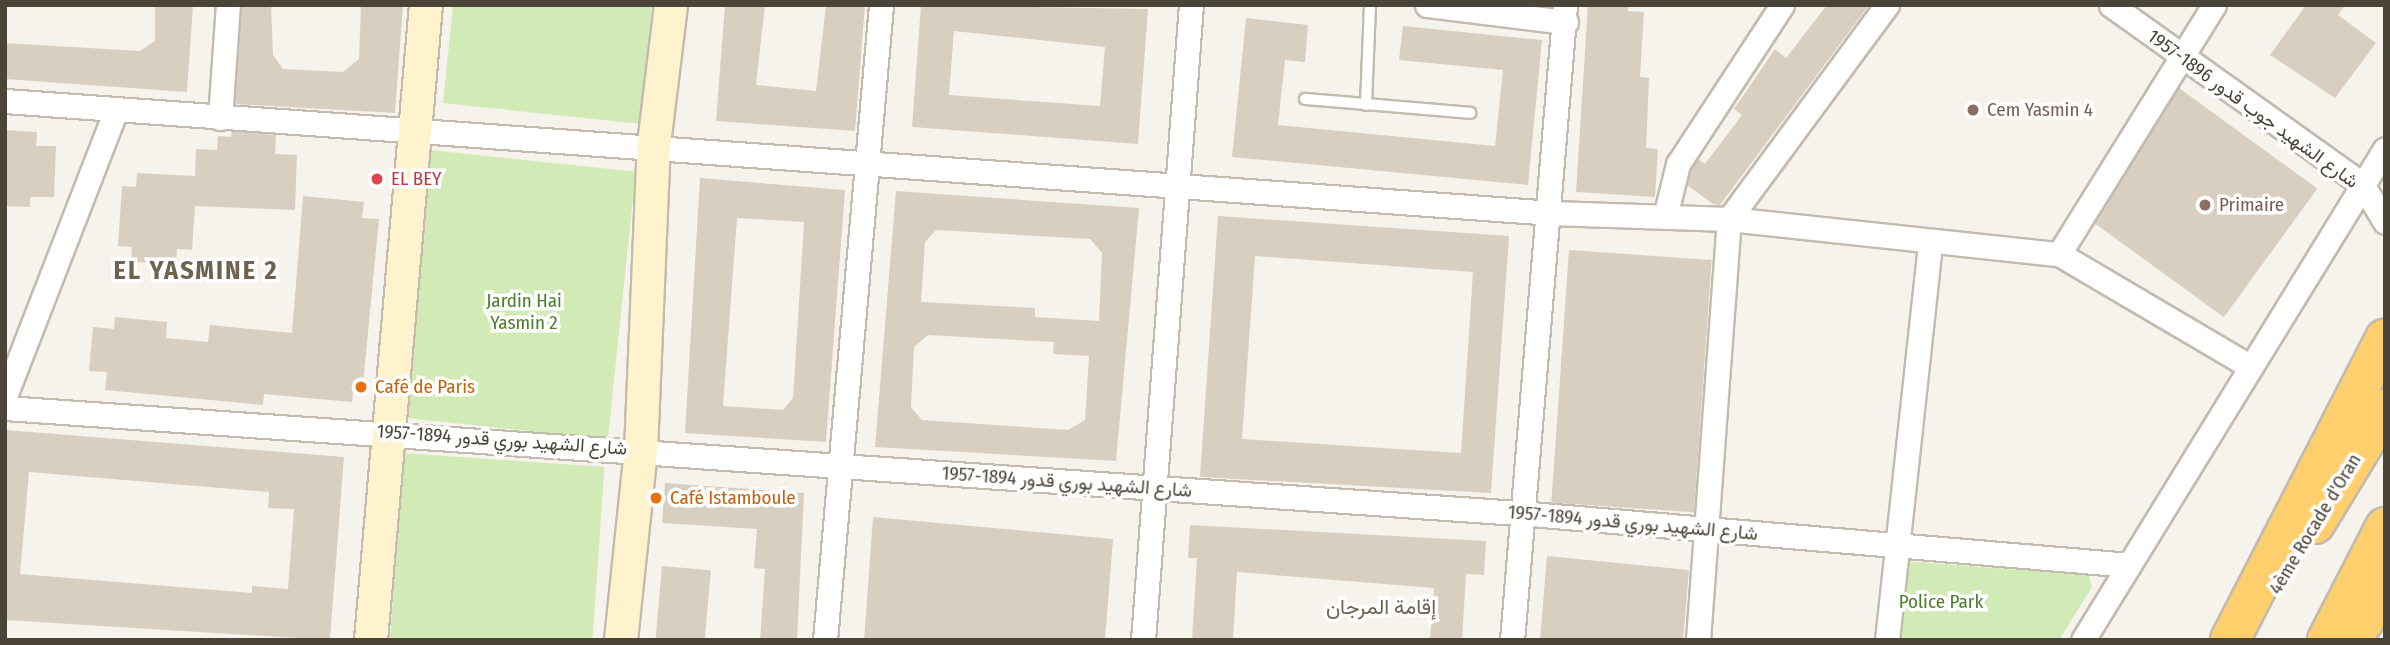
<!DOCTYPE html>
<html>
<head>
<meta charset="utf-8">
<style>
	body { margin:0 }
	#map { position:relative; width:2390px; height:645px; overflow:hidden; background:#f6f3ec; font-family:"Fira Sans Condensed",Vazirmatn,sans-serif }
	div>[style] { position:absolute }
	[style*='--x'] { left:calc(var(--x)*1px); top:calc(var(--y)*1px); width:calc(var(--w)*1px); rotate:calc(var(--a)*1deg) }
	.green>* { inset:0; background:#d2eab5; transform-origin:0 0 }
	.building>* { inset:0; background:#d8cfc1; transform-origin:0 0 }
	.roads { filter:drop-shadow(2px 0 #c2bbae) drop-shadow(-2px 0 #c2bbae) drop-shadow(0 2px #c2bbae) drop-shadow(0 -2px #c2bbae) }
	.lane>* { height:10px; margin:-5px; padding:0 5px; transform-origin:5px; border-radius:5px; background:#fff }
	.street>* { height:23px; margin:-11.5px; padding:0 11.5px; transform-origin:11.5px; border-radius:11.5px; background:#fff }
	.secondary>* { height:32px; margin:-16px; padding:0 16px; transform-origin:16px; border-radius:16px; background:#fff3cd }
	.highway>* { height:38px; margin:-19px; padding:0 19px; transform-origin:19px; border-radius:19px; background:#ffcf6e }
	.dots>* { width:19px; height:19px; translate:-50% -50%; box-sizing:border-box; border:4px solid #fff; border-radius:50% }
	span { translate:-50% -50%; white-space:nowrap; text-align:center; line-height:1.15; -webkit-text-stroke:7px #fff; paint-order:stroke }
	.street-label { font-size:19px; color:#4b4439 }
	.education-label { font-size:19px; color:#785e54 }
	.left { translate:0 -50%; text-align:left }
	.health-label { font-size:19px; color:#be3a42 }
	.park-label { font-size:19px; color:#4a7f2a }
	.food-label { font-size:19px; color:#c56008 }
	.neighbourhood-label { font-size:21px; color:#6e6250 }
	.district-label { font-size:26px; color:#6e6250; font-weight:700; letter-spacing:2px }
	.frame { position:absolute; inset:0; border:7px solid #4b4439; pointer-events:none }
</style>
</head>
<body>
<div id="map">
	<div class="green">
		<i style="clip-path:polygon(453px 5px,652px 5px,641px 124px,443px 103px)"></i>
		<i style="left:430px;top:150px;width:207px;height:269px;rotate:6deg"></i>
		<i style="left:403px;top:453px;width:202px;height:188px;rotate:4deg"></i>
		<i style="clip-path:polygon(1902px 561px,2089px 575px,2092px 587px,2059px 640px,1901px 640px)"></i>
	</div>
	<div class="building">
		<i style="clip-path:polygon(155px 5px,193px 5px,187px 92px,5px 79px,5px 43px,140px 51px,155px 41px)"></i>
		<i style="clip-path:polygon(242px 5px,271px 5px,273px 55px,283px 69px,343px 72px,359px 59px,361px 5px,403px 5px,395px 113px,235px 104px)"></i>
		<i style="clip-path:polygon(725px 5px,765px 5px,756px 85px,816px 91px,826px 5px,865px 5px,855px 131px,716px 121px)"></i>
		<i style="clip-path:polygon(evenodd,921px 5px,1148px 9px,1138px 144px,912px 127px,921px 5px,954px 31px,1105px 47px,1100px 106px,949px 95px,954px 31px)"></i>
		<i style="clip-path:polygon(1588px 5px,1628px 5px,1628px 11px,1644px 12px,1640px 77px,1649px 78px,1646px 148px,1658px 149px,1655px 197px,1576px 192px)"></i>
		<i style="clip-path:polygon(1827px 5px,1869px 5px,1720px 205px,1713px 204px,1687px 185px,1691px 170px,1698px 159px,1705px 164px,1742px 115px,1734px 109px,1775px 49px,1786px 58px)"></i>
		<i style="clip-path:polygon(2306px 5px,2345px 5px,2338px 15px,2376px 43px,2335px 98px,2270px 55px)"></i>
		<i style="clip-path:polygon(1246px 18px,1308px 25px,1305px 62px,1285px 60px,1278px 125px,1495px 146px,1503px 70px,1399px 60px,1403px 26px,1542px 40px,1528px 185px,1232px 157px)"></i>
		<i style="left:2179px;top:88px;width:171px;height:159px;rotate:36deg"></i>
		<i style="clip-path:polygon(5px 130px,37px 132px,36px 146px,56px 146px,54px 197px,30px 197px,30px 207px,5px 206px)"></i>
		<i style="clip-path:polygon(232px 131px,276px 135px,275px 154px,297px 155px,295px 210px,195px 206px,192px 250px,177px 249px,176px 264px,131px 262px,132px 247px,118px 246px,122px 186px,136px 187px,137px 173px,195px 176px,196px 149px,217px 150px,218px 136px,231px 137px)"></i>
		<i style="clip-path:polygon(evenodd,700px 178px,845px 190px,826px 442px,685px 433px,700px 178px,737px 218px,804px 222px,793px 398px,783px 410px,723px 406px,737px 218px)"></i>
		<i style="clip-path:polygon(evenodd,896px 191px,1139px 208px,1116px 461px,875px 447px,896px 191px,936px 230px,1090px 239px,1102px 253px,1099px 321px,1035px 317px,1035px 308px,921px 302px,925px 242px,936px 230px,896px 191px,928px 335px,1054px 342px,1053px 354px,1089px 356px,1085px 420px,1068px 430px,922px 420px,911px 407px,914px 347px,928px 335px)"></i>
		<i style="clip-path:polygon(303px 196px,364px 202px,362px 218px,379px 219px,363px 384px,354px 383px,352px 402px,264px 394px,263px 405px,105px 390px,107px 372px,89px 371px,93px 327px,114px 329px,115px 317px,167px 322px,166px 338px,208px 342px,210px 325px,292px 333px)"></i>
		<i style="clip-path:polygon(evenodd,1218px 216px,1509px 236px,1491px 493px,1200px 477px,1218px 216px,1255px 256px,1473px 272px,1461px 453px,1242px 439px,1255px 256px)"></i>
		<i style="left:1569px;top:250px;width:143px;height:253px;rotate:4deg"></i>
		<i style="clip-path:polygon(evenodd,5px 430px,344px 457px,330px 640px,5px 620px,5px 430px,29px 472px,269px 492px,268px 508px,294px 509px,288px 589px,252px 586px,252px 593px,20px 574px,29px 472px)"></i>
		<i style="clip-path:polygon(665px 483px,804px 493px,797px 640px,760px 640px,765px 569px,754px 568px,757px 529px,662px 523px)"></i>
		<i style="clip-path:polygon(873px 517px,1113px 539px,1105px 640px,864px 640px)"></i>
		<i style="clip-path:polygon(1190px 525px,1486px 541px,1484px 575px,1466px 574px,1462px 640px,1430px 640px,1434px 588px,1237px 572px,1233px 640px,1192px 640px,1197px 558px,1188px 558px)"></i>
		<i style="clip-path:polygon(1547px 556px,1689px 570px,1683px 640px,1540px 640px)"></i>
		<i style="left:662px;top:566px;width:49px;height:74px;rotate:5deg"></i>
	</div>
	<div class="roads">
		<div class="lane">
			<i style="--x:1305;--y:99;--w:166;--a:4.8"></i>
			<i style="--x:1366;--y:105;--w:100;--a:-87.7"></i>
		</div>
		<div class="street">
			<i style="--x:1427;--y:5;--w:140;--a:7"></i>
			<i style="--x:2111;--y:5;--w:308;--a:35.5"></i>
			<i style="--x:2362;--y:184;--w:44;--a:58.8"></i>
			<i style="--x:5;--y:101;--w:1550;--a:4.14"></i>
			<i style="--x:1551;--y:213;--w:178;--a:1.9"></i>
			<i style="--x:1729;--y:219;--w:332;--a:6.1"></i>
			<i style="--x:2059;--y:254;--w:221;--a:30.5"></i>
			<i style="--x:220;--y:118;--w:113;--a:-86"></i>
			<i style="--x:1665;--y:217;--w:55;--a:-76.2"></i>
			<i style="--x:1678;--y:164;--w:190;--a:-56.8"></i>
			<i style="--x:2059;--y:254;--w:293;--a:-58.1"></i>
			<i style="--x:5;--y:396;--w:304;--a:-68.8"></i>
			<i style="--x:5;--y:408;--w:1518;--a:3.97"></i>
			<i style="--x:1519;--y:513;--w:612;--a:4.87"></i>
			<i style="--x:825;--y:640;--w:637;--a:-84.96"></i>
			<i style="--x:1143;--y:640;--w:637;--a:-85.68"></i>
			<i style="--x:1512;--y:640;--w:637;--a:-85.23"></i>
			<i style="--x:1698;--y:640;--w:422;--a:-85.8"></i>
			<i style="--x:1729;--y:219;--w:266;--a:-53.6"></i>
			<i style="--x:1887;--y:640;--w:398;--a:-83.8"></i>
			<i style="--x:2083;--y:640;--w:576;--a:-58.41"></i>
		</div>
		<div class="secondary">
			<i style="--x:371;--y:640;--w:637;--a:-85.05"></i>
			<i style="--x:621;--y:640;--w:190;--a:-84"></i>
			<i style="--x:641;--y:451;--w:307;--a:-87.6"></i>
			<i style="--x:654;--y:144;--w:140;--a:-83"></i>
		</div>
		<div class="highway">
			<i style="--x:2315;--y:524;--w:135;--a:-58.7"></i>
			<i style="--x:2230;--y:640;--w:339;--a:-62.8"></i>
			<i style="--x:2327;--y:640;--w:127;--a:-62.8"></i>
			<i style="--x:2351;--y:640;--w:60;--a:-55.8"></i>
		</div>
	</div>
	<div class="dots">
		<i style="left:1973px;top:110px;background:#8d6e63"></i>
		<i style="left:377px;top:179px;background:#e0444e"></i>
		<i style="left:2205px;top:205px;background:#8d6e63"></i>
		<i style="left:361px;top:387px;background:#e8710a"></i>
		<i style="left:656px;top:498px;background:#e8710a"></i>
	</div>
	<div class="street-label">
		<span style="left:2253px;top:109px;rotate:36deg">شارع الشهيد جوب قدور 1896-1957</span>
		<span style="left:502px;top:440px;rotate:4deg">شارع الشهيد بوري قدور 1894-1957</span>
		<span style="left:1067px;top:482px;rotate:4deg">شارع الشهيد بوري قدور 1894-1957</span>
		<span style="left:1633px;top:523px;rotate:5deg">شارع الشهيد بوري قدور 1894-1957</span>
		<span style="left:2315px;top:524px;rotate:-59deg">4ème Rocade d'Oran</span>
	</div>
	<div class="education-label">
		<span class="left" style="left:1987px;top:110px">Cem Yasmin 4</span>
		<span class="left" style="left:2219px;top:205px">Primaire</span>
	</div>
	<div class="health-label">
		<span class="left" style="left:391px;top:179px">EL BEY</span>
	</div>
	<div class="park-label">
		<span style="left:524px;top:312px">Jardin Hai<br>Yasmin 2</span>
		<span style="left:1941px;top:602px">Police Park</span>
	</div>
	<div class="food-label">
		<span class="left" style="left:375px;top:387px">Café de Paris</span>
		<span class="left" style="left:670px;top:498px">Café Istamboule</span>
	</div>
	<div class="neighbourhood-label">
		<span style="left:1381px;top:607px">إقامة المرجان</span>
	</div>
	<div class="district-label">
		<span style="left:196px;top:271px">EL YASMINE 2</span>
	</div>
	<div class="frame"></div>
</div>
</body>
</html>
